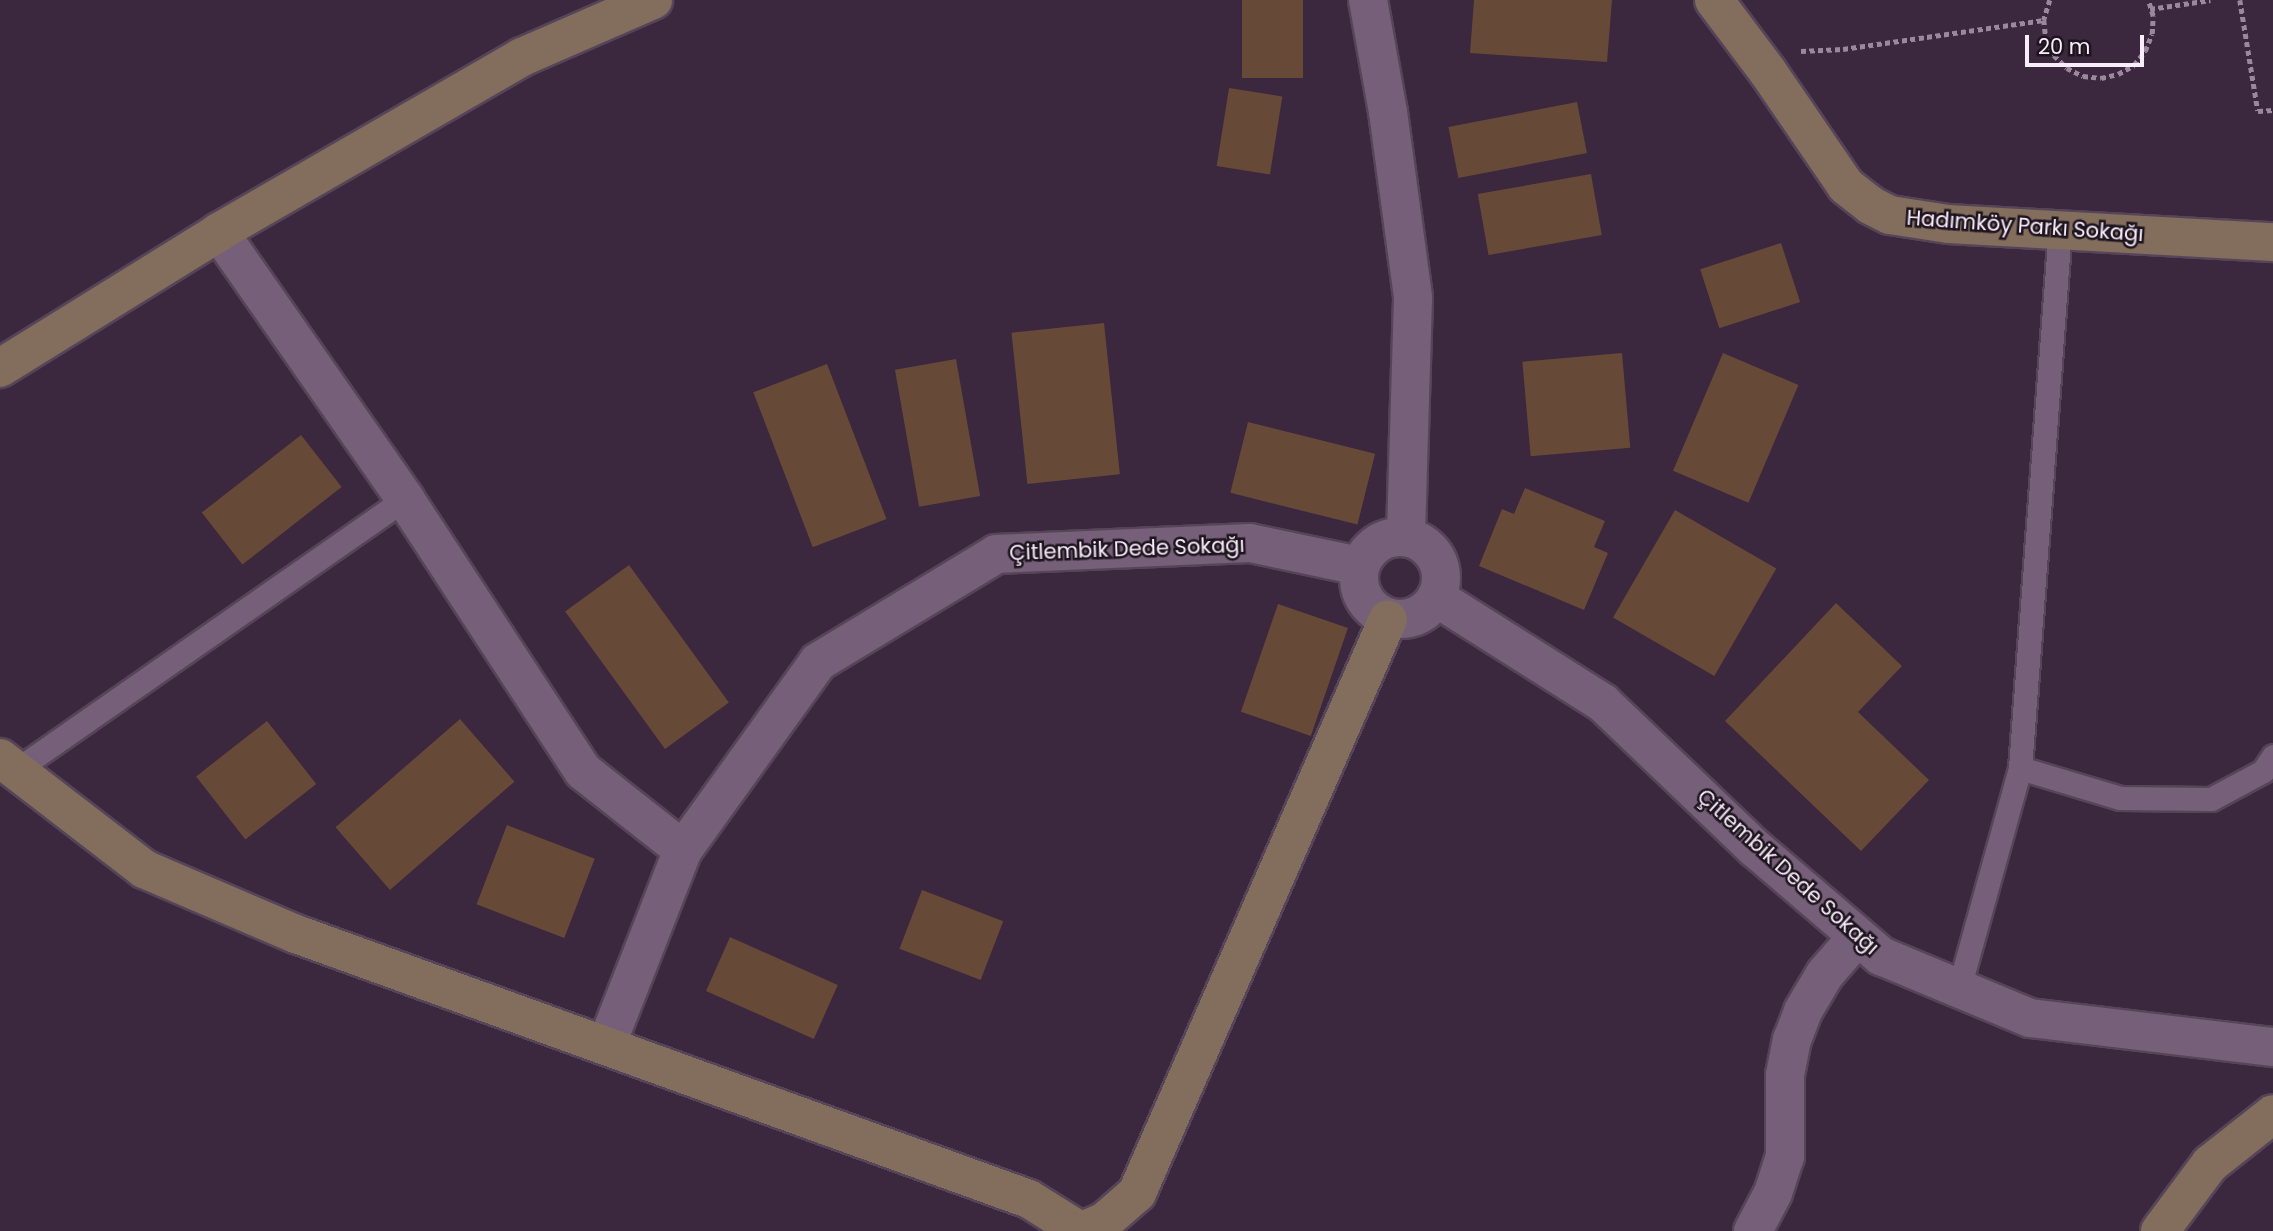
<!DOCTYPE html>
<html>
<head>
<meta charset="utf-8">
<style>
	body { margin:0 }
	#map { position:relative; width:2273px; height:1231px; overflow:hidden; background:#3b273e; font-family:Poppins,sans-serif }
	div>[style] { position:absolute }
	[style*='--x'] { left:calc(var(--x)*1px); top:calc(var(--y)*1px); width:calc(var(--w)*1px); rotate:calc(var(--a)*1deg) }
	.building>* { inset:0; background:#674938; transform-origin:0 0 }
	.path>* { height:4.5px; margin-top:-2.25px; transform-origin:0; background:repeating-linear-gradient(90deg,#9a899c 0 5px,transparent 0 8.5px) }
	.roads { filter:drop-shadow(2px 0 #564458) drop-shadow(-2px 0 #564458) drop-shadow(0 2px #564458) drop-shadow(0 -2px #564458) }
	.lane>* { height:23px; margin:-11.5px; padding:0 11.5px; transform-origin:11.5px; border-radius:11.5px; background:#765f79 }
	.street>* { height:38px; margin:-19px; padding:0 19px; transform-origin:19px; border-radius:19px; background:#765f79 }
	.street>.ring { margin:-19px; padding:0; box-sizing:content-box; background:none; border:38px solid #765f79; border-radius:50% }
	.secondary>* { height:38px; margin:-19px; padding:0 19px; transform-origin:19px; border-radius:19px; background:#836d5c }
	span { translate:-50% -50%; white-space:nowrap; text-align:center; line-height:1.15; -webkit-text-stroke:5px #1d141e; paint-order:stroke }
	.street-label { font-size:21px; color:#f9ecfb }
	.scale { position:absolute; left:2025px; top:35px; width:119px; height:32px; box-sizing:border-box; border:4px solid #f9ecfb; border-top:0; padding-left:9px; font-size:21px; line-height:24px; white-space:nowrap; color:#f9ecfb; -webkit-text-stroke:5px #1d141e; paint-order:stroke }
</style>
</head>
<body>
<div id="map">
	<div class="building">
		<i style="left:1242px;top:0;width:61px;height:78px"></i>
		<i style="clip-path:polygon(1474px 0,1612px 0,1607px 62px,1470px 53px)"></i>
		<i style="left:1229px;top:88px;width:54px;height:79px;rotate:9deg"></i>
		<i style="left:1577px;top:102px;width:52px;height:131px;rotate:79deg"></i>
		<i style="left:1591px;top:174px;width:62px;height:115px;rotate:80deg"></i>
		<i style="left:1781px;top:243px;width:62px;height:85px;rotate:72deg"></i>
		<i style="left:1104px;top:323px;width:152px;height:93px;rotate:84deg"></i>
		<i style="left:1622px;top:353px;width:95px;height:100px;rotate:85deg"></i>
		<i style="left:1723px;top:353px;width:82px;height:128px;rotate:23deg"></i>
		<i style="left:956px;top:359px;width:139px;height:62px;rotate:80deg"></i>
		<i style="left:827px;top:364px;width:166px;height:79px;rotate:69deg"></i>
		<i style="left:1248px;top:422px;width:131px;height:73px;rotate:14deg"></i>
		<i style="left:301px;top:435px;width:66px;height:126px;rotate:52deg"></i>
		<i style="clip-path:polygon(1525px 488px,1605px 521px,1594px 547px,1608px 553px,1584px 610px,1479px 566px,1502px 509px,1514px 514px)"></i>
		<i style="left:1675px;top:510px;width:117px;height:124px;rotate:30deg"></i>
		<i style="left:629px;top:565px;width:170px;height:79px;rotate:54deg"></i>
		<i style="clip-path:polygon(1836px 603px,1902px 666px,1858px 712px,1929px 780px,1861px 851px,1725px 721px)"></i>
		<i style="left:1278px;top:604px;width:74px;height:114px;rotate:19deg"></i>
		<i style="left:460px;top:719px;width:83px;height:165px;rotate:49deg"></i>
		<i style="left:267px;top:721px;width:80px;height:90px;rotate:52deg"></i>
		<i style="left:507px;top:825px;width:94px;height:85px;rotate:21deg"></i>
		<i style="left:922px;top:890px;width:87px;height:63px;rotate:21deg"></i>
		<i style="left:730px;top:937px;width:118px;height:59px;rotate:24deg"></i>
	</div>
	<div class="path">
		<i style="--x:2050;--y:0;--w:21;--a:107"></i>
		<i style="--x:2044;--y:20;--w:19;--a:84"></i>
		<i style="--x:2046;--y:39;--w:18;--a:63"></i>
		<i style="--x:2054;--y:55;--w:18;--a:45"></i>
		<i style="--x:2067;--y:68;--w:18;--a:27"></i>
		<i style="--x:2083;--y:76;--w:18;--a:6"></i>
		<i style="--x:2101;--y:78;--w:17;--a:-13"></i>
		<i style="--x:2118;--y:74;--w:18;--a:-29"></i>
		<i style="--x:2134;--y:65;--w:18;--a:-52"></i>
		<i style="--x:2145;--y:51;--w:18;--a:-68"></i>
		<i style="--x:2152;--y:34;--w:18;--a:-87"></i>
		<i style="--x:2153;--y:16;--w:17;--a:-107"></i>
		<i style="--x:2240;--y:0;--w:112;--a:80.8"></i>
		<i style="--x:2258;--y:111;--w:15;--a:-4"></i>
		<i style="--x:2150;--y:9;--w:61;--a:-8.5"></i>
		<i style="--x:1801;--y:51;--w:42;--a:-2.7"></i>
		<i style="--x:1843;--y:49;--w:203;--a:-8.2"></i>
	</div>
	<div class="roads">
		<div class="lane">
			<i style="--x:2020;--y:768;--w:104;--a:16.7"></i>
			<i style="--x:2120;--y:798;--w:91;--a:0.6"></i>
			<i style="--x:2211;--y:799;--w:59;--a:-28.3"></i>
			<i style="--x:2263;--y:771;--w:18;--a:-56"></i>
			<i style="--x:16;--y:770;--w:474;--a:-34.9"></i>
			<i style="--x:1959;--y:988;--w:228;--a:-74.5"></i>
			<i style="--x:2020;--y:768;--w:540;--a:-85.76"></i>
		</div>
		<div class="street">
			<i style="--x:1368;--y:0;--w:114;--a:79.9"></i>
			<i style="--x:1388;--y:112;--w:188;--a:82.3"></i>
			<i style="--x:1413;--y:298;--w:239;--a:91.7"></i>
			<i style="--x:219;--y:232;--w:325;--a:55.1"></i>
			<i style="--x:405;--y:499;--w:325;--a:56.8"></i>
			<i style="--x:583;--y:771;--w:127;--a:38.3"></i>
			<i class="ring" style="left:1359px;top:537px;width:44px;height:44px"></i>
			<i style="--x:1437;--y:598;--w:196;--a:32.3"></i>
			<i style="--x:1603;--y:703;--w:211;--a:43.7"></i>
			<i style="--x:1756;--y:849;--w:165;--a:40.6"></i>
			<i style="--x:1881;--y:956;--w:161;--a:22.6"></i>
			<i style="--x:2030;--y:1018;--w:245;--a:6.8"></i>
			<i style="--x:606;--y:1046;--w:211;--a:-68.6"></i>
			<i style="--x:683;--y:850;--w:231;--a:-54.3"></i>
			<i style="--x:818;--y:662;--w:208;--a:-31.2"></i>
			<i style="--x:996;--y:554;--w:254;--a:-2.5"></i>
			<i style="--x:1250;--y:543;--w:111;--a:11.9"></i>
			<i style="--x:1753;--y:1231;--w:43;--a:-62.2"></i>
			<i style="--x:1773;--y:1193;--w:38;--a:-72"></i>
			<i style="--x:1785;--y:1157;--w:82;--a:-90"></i>
			<i style="--x:1785;--y:1075;--w:36;--a:-79"></i>
			<i style="--x:1792;--y:1040;--w:31;--a:-69"></i>
			<i style="--x:1803;--y:1011;--w:43;--a:-59.3"></i>
			<i style="--x:1825;--y:974;--w:50;--a:-49"></i>
		</div>
		<div class="secondary">
			<i style="--x:1714;--y:0;--w:90;--a:53.1"></i>
			<i style="--x:1768;--y:72;--w:138;--a:55.6"></i>
			<i style="--x:1846;--y:186;--w:31;--a:38"></i>
			<i style="--x:1870;--y:205;--w:22;--a:27"></i>
			<i style="--x:1890;--y:215;--w:59;--a:8.8"></i>
			<i style="--x:1948;--y:224;--w:325;--a:3.2"></i>
			<i style="--x:0;--y:368;--w:258;--a:-31.8"></i>
			<i style="--x:219;--y:232;--w:350;--a:-30"></i>
			<i style="--x:522;--y:57;--w:143;--a:-23.5"></i>
			<i style="--x:0;--y:758;--w:182;--a:37.6"></i>
			<i style="--x:144;--y:869;--w:165;--a:23.2"></i>
			<i style="--x:296;--y:934;--w:779;--a:19.88"></i>
			<i style="--x:1029;--y:1199;--w:60;--a:32.1"></i>
			<i style="--x:1082;--y:1231;--w:25;--a:-23"></i>
			<i style="--x:1105;--y:1221;--w:43;--a:-41.2"></i>
			<i style="--x:1137;--y:1193;--w:626;--a:-66.38"></i>
			<i style="--x:2160;--y:1231;--w:84;--a:-53.3"></i>
			<i style="--x:2210;--y:1164;--w:80;--a:-38.4"></i>
		</div>
	</div>
	<div class="street-label">
		<span style="left:2025px;top:226px;rotate:4deg">Hadımköy Parkı Sokağı</span>
		<span style="left:1127px;top:549px;rotate:-2deg">Çitlembik Dede Sokağı</span>
		<span style="left:1788px;top:872px;rotate:42deg">Çitlembik Dede Sokağı</span>
	</div>
	<div class="scale">20 m</div>
</div>
</body>
</html>
